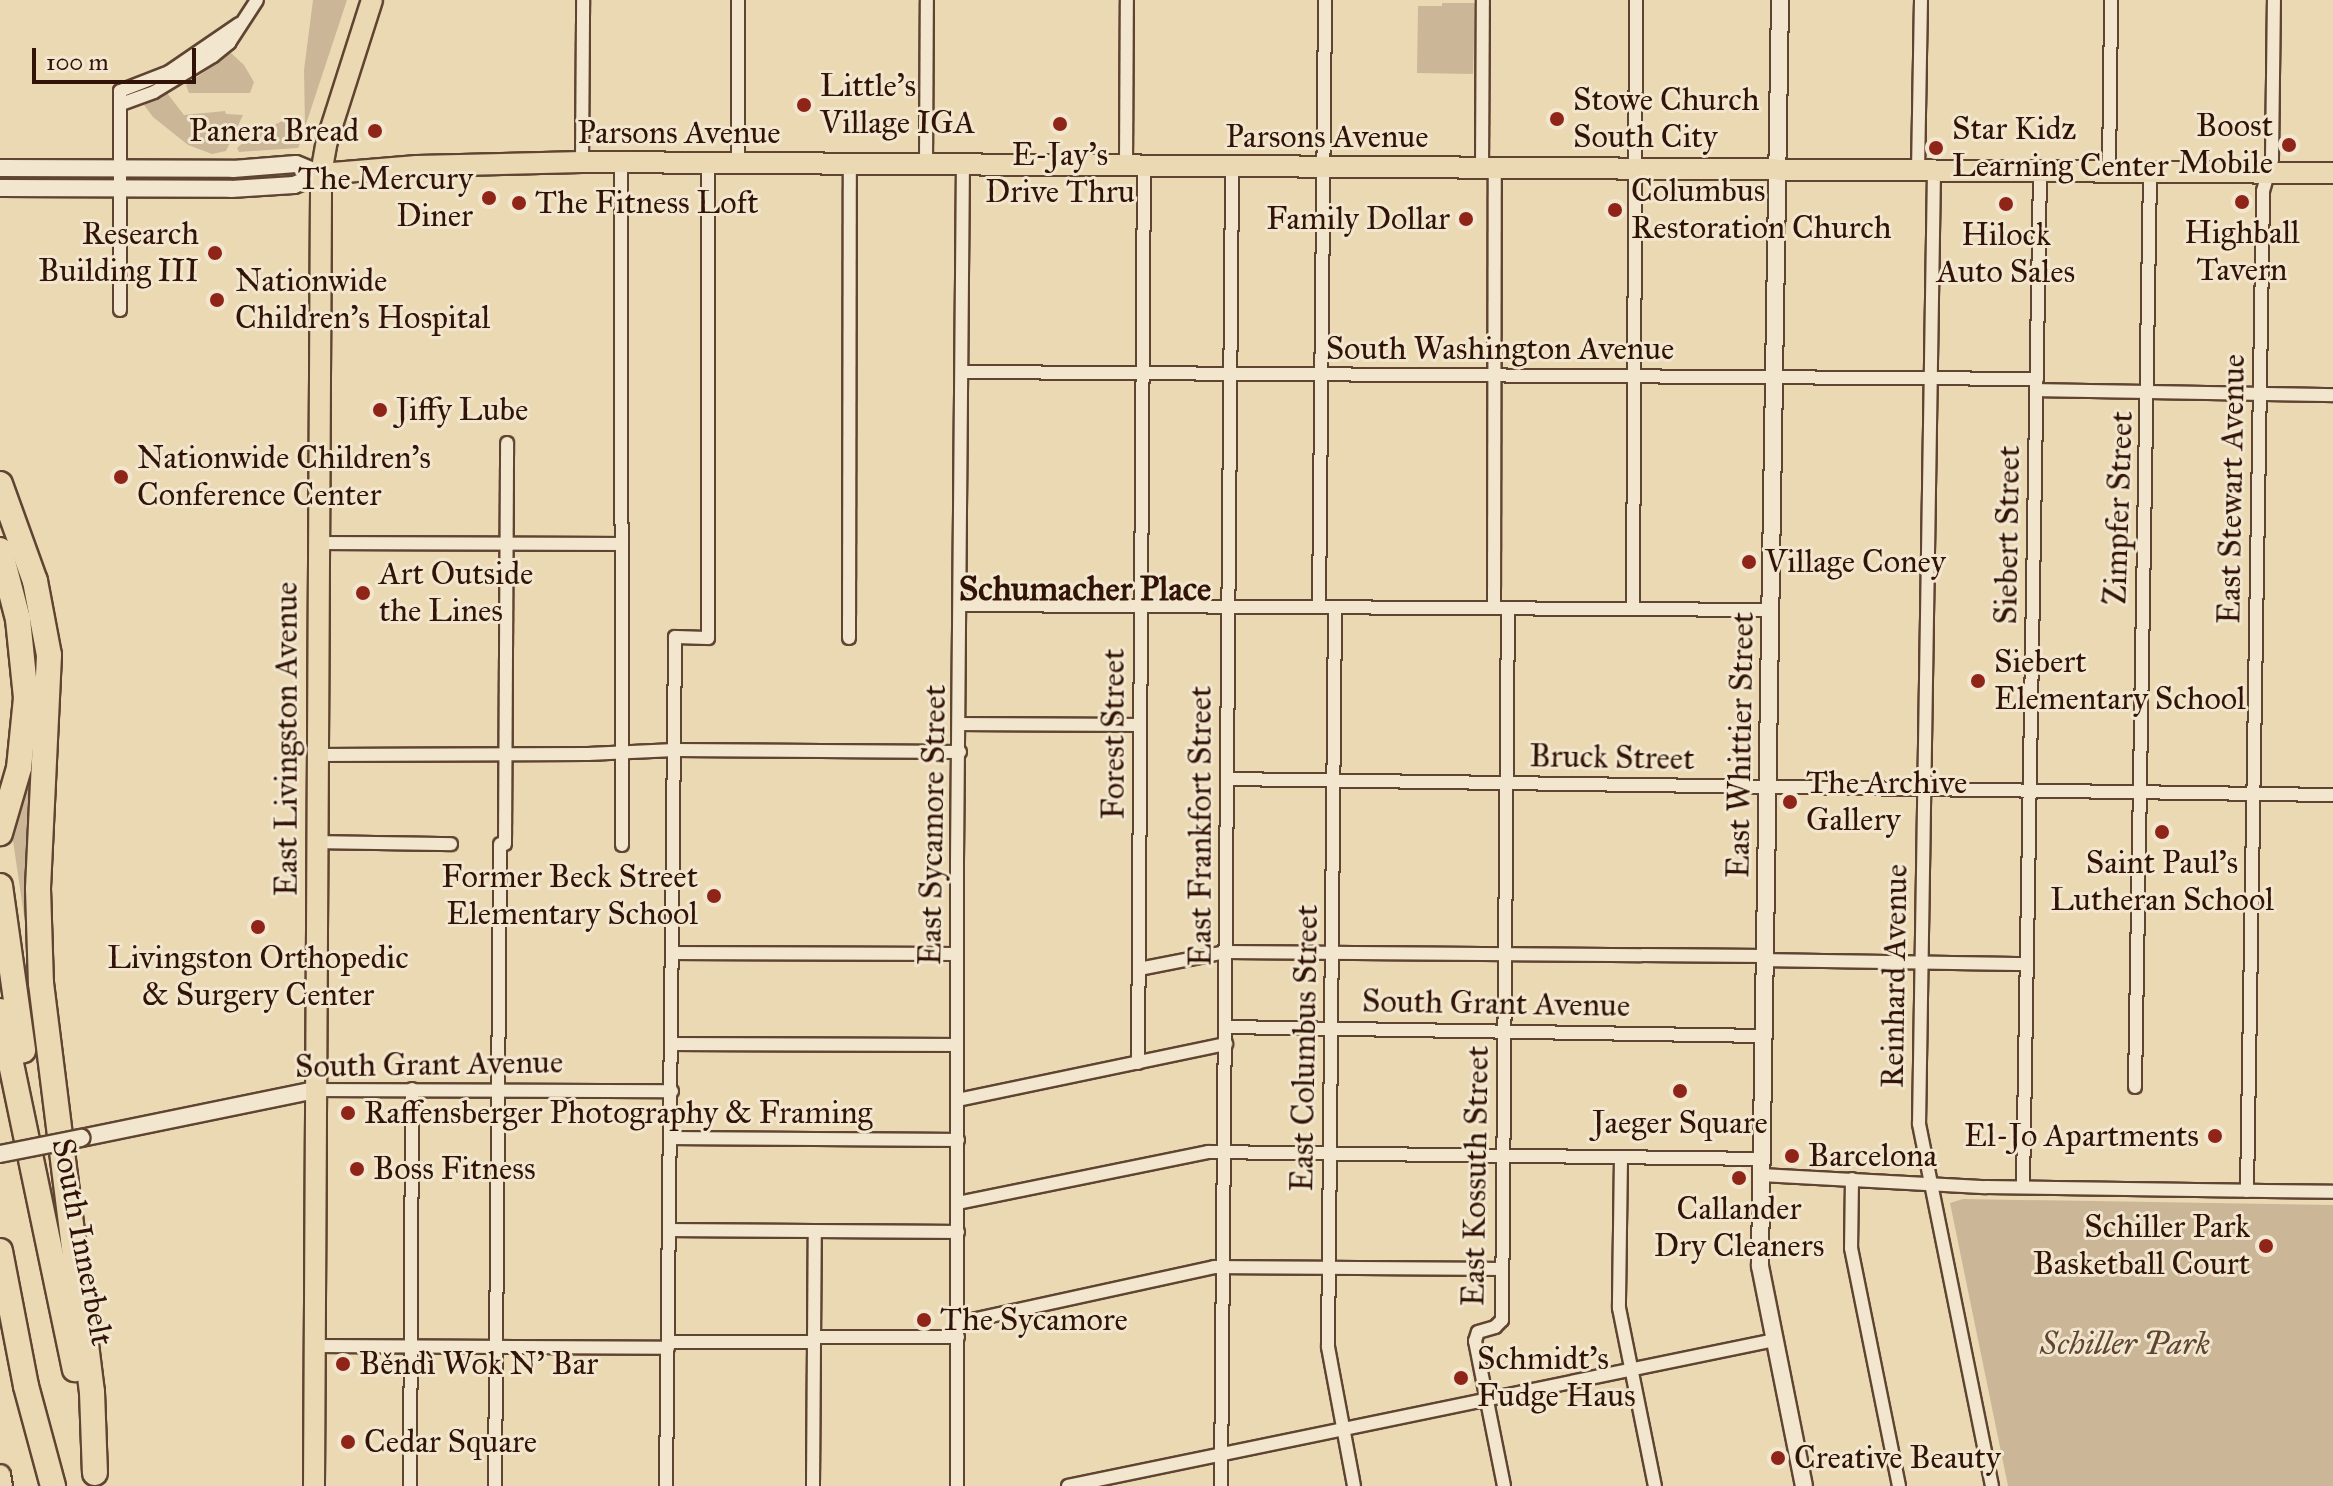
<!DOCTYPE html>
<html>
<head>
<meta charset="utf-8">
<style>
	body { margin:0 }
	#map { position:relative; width:2333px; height:1486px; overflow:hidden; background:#ebd9b4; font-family:"IM FELL Great Primer",serif }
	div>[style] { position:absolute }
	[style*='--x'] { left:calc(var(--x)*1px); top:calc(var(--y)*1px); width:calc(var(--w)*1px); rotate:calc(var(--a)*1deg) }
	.green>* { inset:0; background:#cbb797 }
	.roads { filter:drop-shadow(2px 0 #604432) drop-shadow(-2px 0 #604432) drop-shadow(0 2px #604432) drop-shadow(0 -2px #604432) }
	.minor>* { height:12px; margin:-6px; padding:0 6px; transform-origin:6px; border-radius:6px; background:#f2e6ce }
	.tertiary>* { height:16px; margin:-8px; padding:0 8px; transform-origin:8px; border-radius:8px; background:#f2e6ce }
	.primary>* { height:20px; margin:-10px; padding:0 10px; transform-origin:10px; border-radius:10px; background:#ebd9b4 }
	.motorway>* { height:24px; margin:-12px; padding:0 12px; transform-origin:12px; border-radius:12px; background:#ebd9b4 }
	.bridges { filter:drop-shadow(2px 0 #604432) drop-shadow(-2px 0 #604432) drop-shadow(0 2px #604432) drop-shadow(0 -2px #604432) }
	.tertiary-bridge>* { height:16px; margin:-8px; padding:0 8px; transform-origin:8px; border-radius:8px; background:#f2e6ce }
	.dots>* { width:22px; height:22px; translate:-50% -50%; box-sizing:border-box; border:4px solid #f2e6ce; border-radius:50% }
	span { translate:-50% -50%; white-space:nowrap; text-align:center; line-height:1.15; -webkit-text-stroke:6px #f2e6ce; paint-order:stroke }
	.poi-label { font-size:32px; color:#311307 }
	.left { translate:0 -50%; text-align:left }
	.right { translate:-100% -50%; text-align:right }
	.street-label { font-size:32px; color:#311307 }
	.park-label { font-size:32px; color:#5f4432; font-style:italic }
	.neighbourhood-label { font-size:34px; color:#311307; font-weight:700 }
	.scale { position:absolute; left:32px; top:48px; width:164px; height:36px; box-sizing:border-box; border:4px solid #311307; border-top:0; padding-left:10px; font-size:24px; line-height:28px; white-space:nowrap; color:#311307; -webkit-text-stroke:6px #f2e6ce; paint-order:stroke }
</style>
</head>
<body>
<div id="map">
	<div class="green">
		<i style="clip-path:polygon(313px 0,347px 0,305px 127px,304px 70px)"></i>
		<i style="clip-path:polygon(1442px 3px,1475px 3px,1473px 74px,1417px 73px,1418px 6px,1442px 6px)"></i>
		<i style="clip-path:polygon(231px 53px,244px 65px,254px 82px,250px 93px,189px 93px,186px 85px)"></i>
		<i style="clip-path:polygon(167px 93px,184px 115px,225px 111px,226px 114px,243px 115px,226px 151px,212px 154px,188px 145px,153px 117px,144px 105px)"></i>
		<i style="clip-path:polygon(282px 121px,289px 123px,301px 141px,298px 148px,239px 152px,237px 148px,246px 140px)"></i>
		<i style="clip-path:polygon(12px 531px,38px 637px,36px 997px,12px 834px,32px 761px,37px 667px)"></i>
		<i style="clip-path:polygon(1963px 1199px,2333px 1205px,2333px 1486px,2008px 1486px,1950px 1203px)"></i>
	</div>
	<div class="roads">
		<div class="minor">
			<i style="--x:121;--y:104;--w:35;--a:-20"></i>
			<i style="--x:154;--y:92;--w:69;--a:-31.4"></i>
			<i style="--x:213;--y:56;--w:21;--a:-39"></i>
			<i style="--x:229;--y:43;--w:51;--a:-56.9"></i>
			<i style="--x:582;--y:162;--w:162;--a:-89.6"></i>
			<i style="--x:621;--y:162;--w:683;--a:89.92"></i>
			<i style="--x:738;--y:163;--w:163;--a:-90"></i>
			<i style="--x:926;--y:164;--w:164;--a:-89.7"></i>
			<i style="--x:1126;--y:165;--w:165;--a:-89.7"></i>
			<i style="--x:1482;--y:168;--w:168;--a:-89.7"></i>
			<i style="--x:1918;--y:171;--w:171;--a:-89"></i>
			<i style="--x:1934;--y:171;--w:953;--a:90.9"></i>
			<i style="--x:1919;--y:1124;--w:369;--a:78.6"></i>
			<i style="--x:2109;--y:171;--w:171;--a:-89.3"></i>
			<i style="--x:120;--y:310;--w:219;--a:-90"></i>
			<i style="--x:120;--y:91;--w:53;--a:-21.2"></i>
			<i style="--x:169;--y:72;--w:85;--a:-34.4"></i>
			<i style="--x:962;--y:372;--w:1075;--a:0.37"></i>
			<i style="--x:2037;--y:390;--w:296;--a:1"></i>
			<i style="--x:317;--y:543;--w:304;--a:0.2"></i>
			<i style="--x:961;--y:605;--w:810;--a:0.35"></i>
			<i style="--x:1319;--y:607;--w:607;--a:-89.43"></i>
			<i style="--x:1335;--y:608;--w:739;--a:90.54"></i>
			<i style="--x:1328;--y:1347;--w:141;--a:79.4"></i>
			<i style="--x:1494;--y:608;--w:440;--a:-89.9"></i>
			<i style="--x:1633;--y:609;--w:609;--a:-89.72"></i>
			<i style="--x:849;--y:638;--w:475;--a:-89.9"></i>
			<i style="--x:960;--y:724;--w:180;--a:0.3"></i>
			<i style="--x:317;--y:755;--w:271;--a:-0.2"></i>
			<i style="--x:588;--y:754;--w:87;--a:-2.6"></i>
			<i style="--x:675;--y:750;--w:285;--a:0.4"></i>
			<i style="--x:1227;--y:779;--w:1106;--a:0.83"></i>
			<i style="--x:317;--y:842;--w:134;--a:0.9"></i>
			<i style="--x:505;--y:844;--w:401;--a:-89.7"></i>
			<i style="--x:674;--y:953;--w:283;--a:0.2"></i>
			<i style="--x:1765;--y:960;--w:262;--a:0.9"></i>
			<i style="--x:1139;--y:969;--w:89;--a:-11.1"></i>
			<i style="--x:1226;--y:952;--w:539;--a:0.43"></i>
			<i style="--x:1226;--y:1027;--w:538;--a:0.96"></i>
			<i style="--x:673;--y:1044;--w:284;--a:0.2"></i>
			<i style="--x:1138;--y:1063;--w:898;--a:-89.62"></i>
			<i style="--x:2135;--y:1087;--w:916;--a:-89.06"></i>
			<i style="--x:315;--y:1090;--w:357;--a:0.2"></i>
			<i style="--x:958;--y:1100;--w:274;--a:-11.8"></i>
			<i style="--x:672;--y:1138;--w:286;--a:0.4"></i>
			<i style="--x:1621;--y:1157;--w:151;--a:90.8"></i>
			<i style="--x:1619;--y:1308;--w:182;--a:78.6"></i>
			<i style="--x:1761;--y:1175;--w:225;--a:3.1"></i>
			<i style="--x:1986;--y:1187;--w:347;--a:0.8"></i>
			<i style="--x:1852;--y:1179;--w:69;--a:90.8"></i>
			<i style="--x:1851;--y:1248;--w:243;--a:78.6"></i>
			<i style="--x:2023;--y:1187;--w:1015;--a:-89.04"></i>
			<i style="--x:2247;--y:1191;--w:1000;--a:-89.08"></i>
			<i style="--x:2263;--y:191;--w:33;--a:-74"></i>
			<i style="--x:2272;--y:159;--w:159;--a:-89.3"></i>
			<i style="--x:958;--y:1203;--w:255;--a:-11.5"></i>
			<i style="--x:1208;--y:1152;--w:554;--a:0.72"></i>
			<i style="--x:670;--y:1230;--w:288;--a:0.4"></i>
			<i style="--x:958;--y:1323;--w:262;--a:-12.3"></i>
			<i style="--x:1214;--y:1267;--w:288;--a:0.4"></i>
			<i style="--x:814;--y:1337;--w:144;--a:0"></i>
			<i style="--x:668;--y:1342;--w:146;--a:0"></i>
			<i style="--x:315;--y:1346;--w:353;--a:0.3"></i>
			<i style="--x:410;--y:1486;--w:397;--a:-89.7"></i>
			<i style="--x:495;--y:1486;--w:642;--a:-89.55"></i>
			<i style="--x:666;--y:1486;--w:849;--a:-89.39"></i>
			<i style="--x:675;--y:637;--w:33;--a:2"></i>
			<i style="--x:708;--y:638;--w:475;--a:-90"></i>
			<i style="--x:813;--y:1486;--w:255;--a:-89.6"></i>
			<i style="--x:957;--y:1486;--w:625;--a:-90"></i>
			<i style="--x:957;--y:861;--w:697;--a:-89.51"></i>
			<i style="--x:1068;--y:1486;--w:721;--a:-11.68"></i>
			<i style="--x:1221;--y:1486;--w:1320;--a:-89.52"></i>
			<i style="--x:1504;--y:1486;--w:148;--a:-101.3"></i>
			<i style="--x:1475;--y:1341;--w:9;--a:-72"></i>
			<i style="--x:1478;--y:1332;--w:18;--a:-16"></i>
			<i style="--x:1495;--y:1327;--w:10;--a:-45"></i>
			<i style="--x:1502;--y:1320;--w:712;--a:-89.52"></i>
		</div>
		<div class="tertiary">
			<i style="--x:1780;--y:0;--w:1266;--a:90.91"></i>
			<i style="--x:1760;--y:1266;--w:224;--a:78.7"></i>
			<i style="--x:0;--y:168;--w:233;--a:0.2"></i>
			<i style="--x:233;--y:169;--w:63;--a:-4.5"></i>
			<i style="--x:296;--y:164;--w:27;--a:22"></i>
			<i style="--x:0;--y:188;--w:231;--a:0.2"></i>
			<i style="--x:231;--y:189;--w:63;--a:-3.6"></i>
			<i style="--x:294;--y:185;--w:29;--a:-22"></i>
			<i style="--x:81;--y:1138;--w:239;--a:-11.6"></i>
		</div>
		<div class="primary">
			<i style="--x:321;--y:174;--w:96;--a:-4.8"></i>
			<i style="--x:417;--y:166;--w:165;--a:-1.4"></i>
			<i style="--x:582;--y:162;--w:1751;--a:0.36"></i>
			<i style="--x:0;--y:1475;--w:11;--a:80"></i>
			<i style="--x:314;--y:1486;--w:1312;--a:-89.69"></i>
			<i style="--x:321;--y:174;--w:34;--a:-80"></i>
			<i style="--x:327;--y:141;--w:148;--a:-72.3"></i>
		</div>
		<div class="motorway">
			<i style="--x:0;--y:484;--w:103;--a:70.2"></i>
			<i style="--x:35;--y:581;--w:75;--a:79.3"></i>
			<i style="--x:49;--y:655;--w:234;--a:92.7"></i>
			<i style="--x:38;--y:889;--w:94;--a:88.2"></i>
			<i style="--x:41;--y:983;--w:412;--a:82.9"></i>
			<i style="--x:92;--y:1392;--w:81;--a:87.9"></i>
			<i style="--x:0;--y:550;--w:71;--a:75.4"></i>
			<i style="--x:18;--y:619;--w:79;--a:84.2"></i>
			<i style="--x:26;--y:698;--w:70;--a:95.7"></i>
			<i style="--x:19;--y:768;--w:68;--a:106.3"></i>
			<i style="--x:0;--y:886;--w:166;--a:82"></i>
			<i style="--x:0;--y:1011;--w:366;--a:78.2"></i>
			<i style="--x:0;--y:1251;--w:137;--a:79.1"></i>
			<i style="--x:26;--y:1386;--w:104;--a:74.9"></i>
		</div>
	</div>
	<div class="bridges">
		<div class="tertiary-bridge">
			<i style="--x:0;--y:1154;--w:83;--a:-11.2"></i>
		</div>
	</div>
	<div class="dots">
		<i style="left:804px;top:105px;background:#8f2418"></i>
		<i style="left:1557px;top:119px;background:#8f2418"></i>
		<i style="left:1060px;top:124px;background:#8f2418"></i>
		<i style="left:375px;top:131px;background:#8f2418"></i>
		<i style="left:2289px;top:145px;background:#8f2418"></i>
		<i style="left:1936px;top:148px;background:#8f2418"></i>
		<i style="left:489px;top:198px;background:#8f2418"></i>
		<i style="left:2242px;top:202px;background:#8f2418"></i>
		<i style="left:519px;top:203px;background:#8f2418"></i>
		<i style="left:2006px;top:204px;background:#8f2418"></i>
		<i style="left:1615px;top:210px;background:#8f2418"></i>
		<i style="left:1466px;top:219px;background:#8f2418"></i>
		<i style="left:215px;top:253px;background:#8f2418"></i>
		<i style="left:217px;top:300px;background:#8f2418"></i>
		<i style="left:380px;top:410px;background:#8f2418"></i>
		<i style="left:121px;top:477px;background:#8f2418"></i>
		<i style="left:1749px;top:562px;background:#8f2418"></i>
		<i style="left:363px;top:593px;background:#8f2418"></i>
		<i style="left:1978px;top:681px;background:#8f2418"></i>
		<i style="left:1790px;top:802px;background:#8f2418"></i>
		<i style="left:2162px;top:832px;background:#8f2418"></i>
		<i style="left:714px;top:896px;background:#8f2418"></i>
		<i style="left:258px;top:927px;background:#8f2418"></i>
		<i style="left:1680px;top:1091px;background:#8f2418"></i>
		<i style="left:348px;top:1113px;background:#8f2418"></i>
		<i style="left:2215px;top:1136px;background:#8f2418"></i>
		<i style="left:1792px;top:1156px;background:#8f2418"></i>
		<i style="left:357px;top:1169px;background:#8f2418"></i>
		<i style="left:1739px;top:1178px;background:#8f2418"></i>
		<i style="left:2266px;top:1246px;background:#8f2418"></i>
		<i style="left:924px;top:1320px;background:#8f2418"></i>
		<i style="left:343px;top:1364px;background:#8f2418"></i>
		<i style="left:1461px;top:1378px;background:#8f2418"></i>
		<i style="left:348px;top:1442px;background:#8f2418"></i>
		<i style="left:1778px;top:1458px;background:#8f2418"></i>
	</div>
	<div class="poi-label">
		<span class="left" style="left:820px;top:105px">Little's<br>Village IGA</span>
		<span class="left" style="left:1573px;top:119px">Stowe Church<br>South City</span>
		<span class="right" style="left:2273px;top:145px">Boost<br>Mobile</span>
		<span class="left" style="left:1952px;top:148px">Star Kidz<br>Learning Center</span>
		<span class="right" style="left:359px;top:131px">Panera Bread</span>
		<span style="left:1060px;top:174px">E-Jay's<br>Drive Thru</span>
		<span class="right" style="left:473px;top:198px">The Mercury<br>Diner</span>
		<span class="left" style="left:1631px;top:210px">Columbus<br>Restoration Church</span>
		<span class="left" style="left:535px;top:203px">The Fitness Loft</span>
		<span class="right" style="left:1450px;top:219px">Family Dollar</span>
		<span style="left:2242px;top:252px">Highball<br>Tavern</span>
		<span class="right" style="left:199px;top:253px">Research<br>Building III</span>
		<span style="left:2006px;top:254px">Hilock<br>Auto Sales</span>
		<span class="left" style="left:235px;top:300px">Nationwide<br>Children's Hospital</span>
		<span class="left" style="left:396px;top:410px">Jiffy Lube</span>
		<span class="left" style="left:137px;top:477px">Nationwide Children's<br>Conference Center</span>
		<span class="left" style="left:1765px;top:562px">Village Coney</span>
		<span class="left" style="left:379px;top:593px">Art Outside<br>the Lines</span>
		<span class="left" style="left:1994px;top:681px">Siebert<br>Elementary School</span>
		<span class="left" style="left:1806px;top:802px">The Archive<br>Gallery</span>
		<span style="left:2162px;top:882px">Saint Paul's<br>Lutheran School</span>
		<span class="right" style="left:698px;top:896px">Former Beck Street<br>Elementary School</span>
		<span style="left:258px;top:977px">Livingston Orthopedic<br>&amp; Surgery Center</span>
		<span class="left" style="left:364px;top:1113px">Raffensberger Photography &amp; Framing</span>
		<span style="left:1680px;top:1123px">Jaeger Square</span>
		<span class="right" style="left:2199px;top:1136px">El-Jo Apartments</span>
		<span class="left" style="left:1808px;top:1156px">Barcelona</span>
		<span class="left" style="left:373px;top:1169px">Boss Fitness</span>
		<span style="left:1739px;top:1228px">Callander<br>Dry Cleaners</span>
		<span class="right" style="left:2250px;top:1246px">Schiller Park<br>Basketball Court</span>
		<span class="left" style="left:940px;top:1320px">The Sycamore</span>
		<span class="left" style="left:1477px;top:1378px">Schmidt's<br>Fudge Haus</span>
		<span class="left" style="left:359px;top:1364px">Běndì Wok N’ Bar</span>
		<span class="left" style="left:364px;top:1442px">Cedar Square</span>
		<span class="left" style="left:1794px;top:1458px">Creative Beauty</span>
	</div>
	<div class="street-label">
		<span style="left:679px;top:133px">Parsons Avenue</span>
		<span style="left:1327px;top:137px">Parsons Avenue</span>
		<span style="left:1500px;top:349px">South Washington Avenue</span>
		<span style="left:2232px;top:489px;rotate:-89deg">East Stewart Avenue</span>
		<span style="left:2119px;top:508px;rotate:-88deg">Zimpfer Street</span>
		<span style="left:2008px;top:535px;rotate:-89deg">Siebert Street</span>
		<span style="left:1114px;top:734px;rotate:-90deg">Forest Street</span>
		<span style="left:287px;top:739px;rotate:-90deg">East Livingston Avenue</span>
		<span style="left:1741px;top:745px;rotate:-89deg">East Whittier Street</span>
		<span style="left:1612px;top:758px;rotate:1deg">Bruck Street</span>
		<span style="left:933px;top:825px;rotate:-89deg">East Sycamore Street</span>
		<span style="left:1201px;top:826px;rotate:-90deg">East Frankfort Street</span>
		<span style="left:1895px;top:976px;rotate:-89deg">Reinhard Avenue</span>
		<span style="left:1496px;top:1004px;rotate:1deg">South Grant Avenue</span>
		<span style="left:1305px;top:1048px;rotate:-89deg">East Columbus Street</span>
		<span style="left:429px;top:1065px;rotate:-1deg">South Grant Avenue</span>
		<span style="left:1476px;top:1176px;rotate:-89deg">East Kossuth Street</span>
		<span style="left:82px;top:1242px;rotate:79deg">South Innerbelt</span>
	</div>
	<div class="park-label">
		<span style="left:2125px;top:1344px">Schiller Park</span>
	</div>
	<div class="neighbourhood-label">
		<span style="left:1085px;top:589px">Schumacher Place</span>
	</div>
	<div class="scale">100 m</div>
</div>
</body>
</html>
